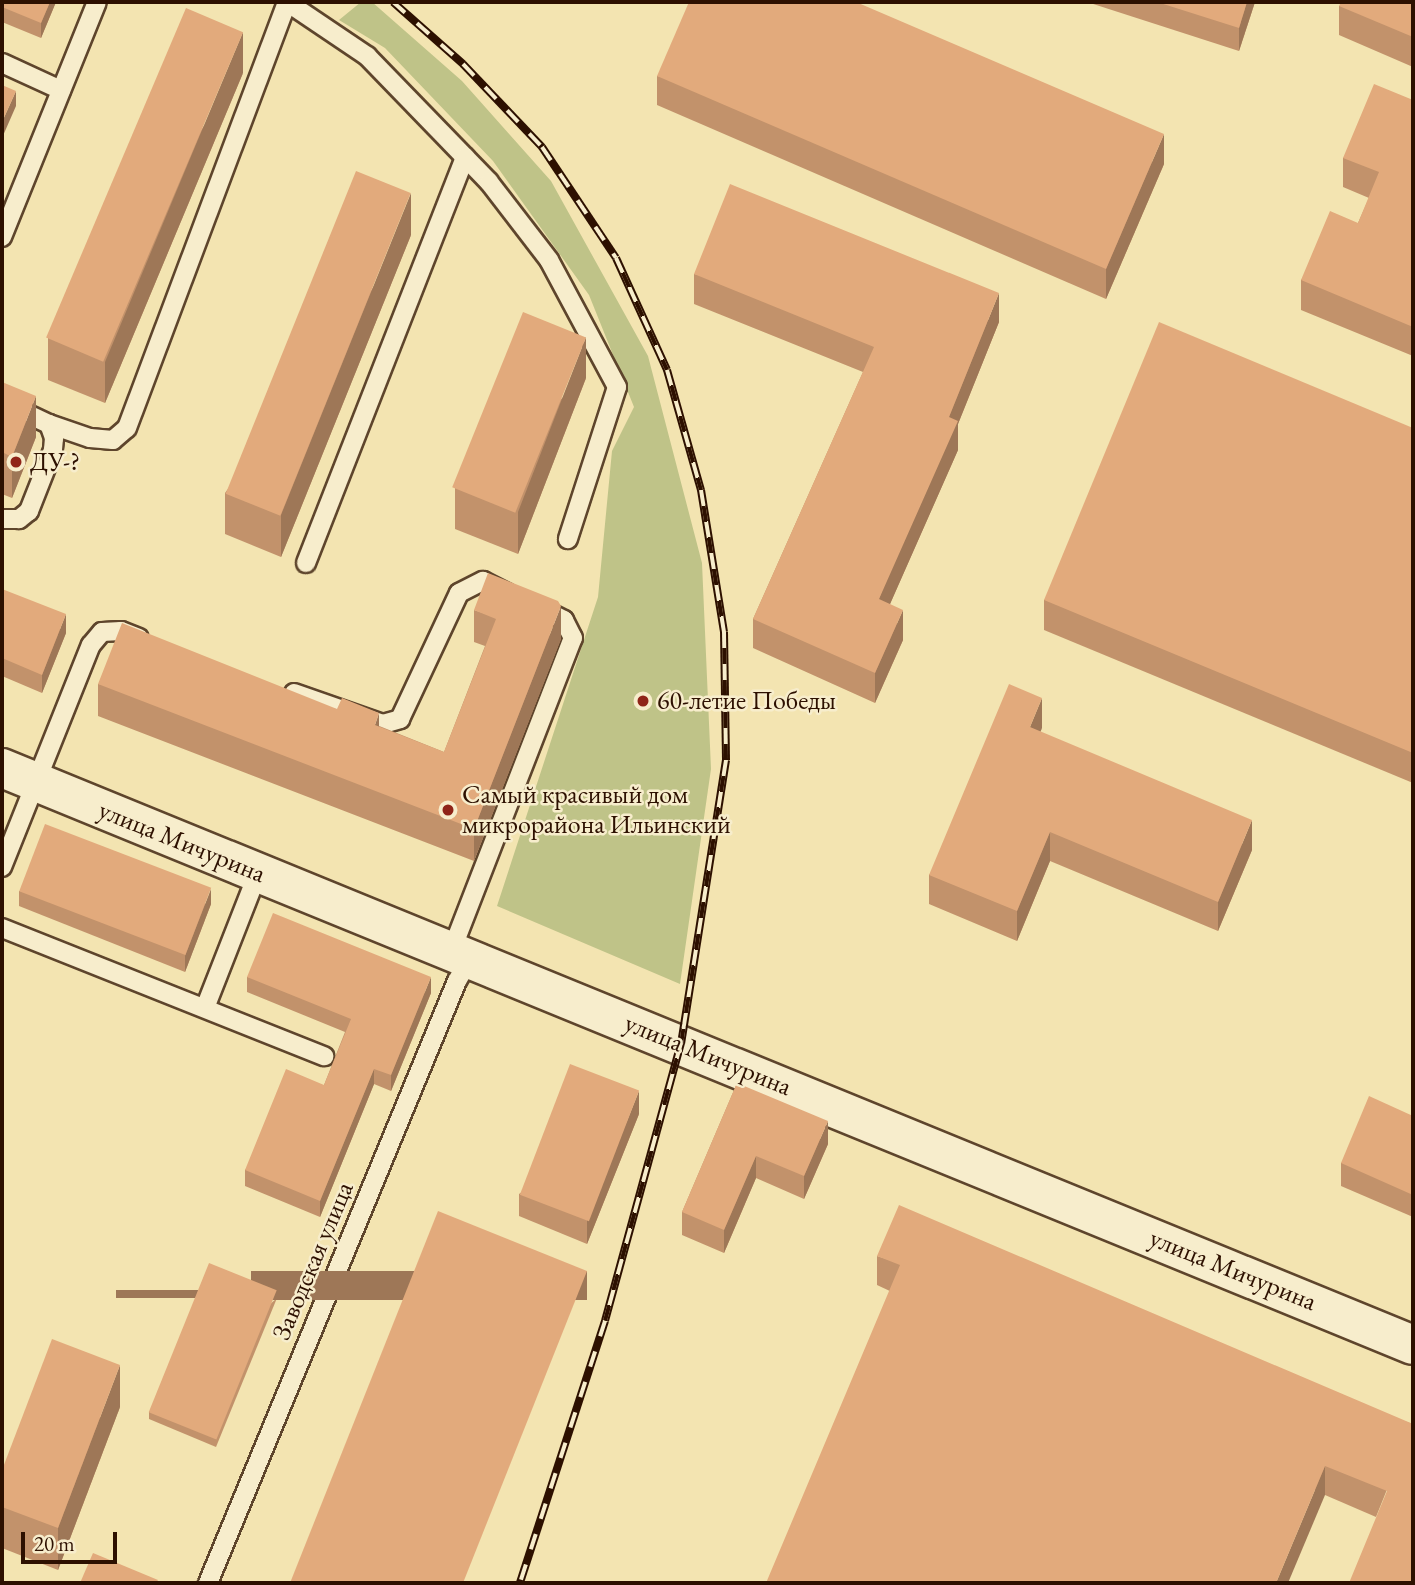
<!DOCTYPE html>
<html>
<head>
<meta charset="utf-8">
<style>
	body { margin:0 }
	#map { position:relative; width:1415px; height:1585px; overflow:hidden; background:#f3e4b1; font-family:"EB Garamond",serif }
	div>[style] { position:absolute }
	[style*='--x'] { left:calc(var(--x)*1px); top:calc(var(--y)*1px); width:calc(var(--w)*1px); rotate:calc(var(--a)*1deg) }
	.green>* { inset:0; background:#bfc388 }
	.roads { filter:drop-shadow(2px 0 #5e452c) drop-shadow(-2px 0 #5e452c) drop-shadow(0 2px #5e452c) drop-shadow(0 -2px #5e452c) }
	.service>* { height:18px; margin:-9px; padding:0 9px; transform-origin:9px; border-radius:9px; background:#f7edcc }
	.secondary>* { height:38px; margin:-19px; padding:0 19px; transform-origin:19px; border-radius:19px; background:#f7edcc }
	.rail>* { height:8px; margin-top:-4px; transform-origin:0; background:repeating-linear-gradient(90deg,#f7edcc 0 16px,#2d1000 0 32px); box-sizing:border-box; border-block:2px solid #2d1000 }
	.wall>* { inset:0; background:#c2926b }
	.shaded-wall>* { inset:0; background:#9e7757; transform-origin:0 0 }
	.building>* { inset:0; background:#e2aa7c; transform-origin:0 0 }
	.dots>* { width:19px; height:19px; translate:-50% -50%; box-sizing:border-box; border:4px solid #f7edcc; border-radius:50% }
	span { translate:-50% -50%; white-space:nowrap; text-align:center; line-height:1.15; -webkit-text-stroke:5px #f7edcc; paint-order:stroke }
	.poi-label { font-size:26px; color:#2d1000 }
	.left { translate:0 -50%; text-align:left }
	.street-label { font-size:26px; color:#2d1000 }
	.frame { position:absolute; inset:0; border:4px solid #2d1000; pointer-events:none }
	.scale { position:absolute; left:21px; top:1532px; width:96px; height:32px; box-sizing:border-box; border:4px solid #2d1000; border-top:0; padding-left:9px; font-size:21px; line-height:24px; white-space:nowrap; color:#2d1000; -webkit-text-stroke:5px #f7edcc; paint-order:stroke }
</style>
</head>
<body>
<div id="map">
	<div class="green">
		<i style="clip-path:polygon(361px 2px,372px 2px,462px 81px,551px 181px,648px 356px,702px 563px,711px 769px,680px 984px,497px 906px,598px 597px,612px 451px,634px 407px,589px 295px,493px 161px,385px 48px,339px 20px)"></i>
	</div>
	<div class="roads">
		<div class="service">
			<i style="--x:287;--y:2;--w:97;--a:34"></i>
			<i style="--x:367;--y:56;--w:175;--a:45.9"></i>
			<i style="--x:489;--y:182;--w:98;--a:52.4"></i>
			<i style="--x:549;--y:260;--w:144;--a:61.8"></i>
			<i style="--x:617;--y:387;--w:160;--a:107.9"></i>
			<i style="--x:2;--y:63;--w:65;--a:24.6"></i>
			<i style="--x:2;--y:237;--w:253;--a:-68"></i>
			<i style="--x:2;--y:402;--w:52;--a:25.1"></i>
			<i style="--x:49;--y:424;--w:15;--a:70"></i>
			<i style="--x:54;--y:438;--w:12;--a:95"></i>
			<i style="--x:53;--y:450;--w:66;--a:111.5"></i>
			<i style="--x:29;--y:511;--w:13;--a:141"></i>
			<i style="--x:19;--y:519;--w:17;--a:180"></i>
			<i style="--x:49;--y:424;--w:43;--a:18.9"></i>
			<i style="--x:90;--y:438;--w:23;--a:5"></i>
			<i style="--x:113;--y:440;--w:18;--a:-41"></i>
			<i style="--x:127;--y:428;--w:455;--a:-69.4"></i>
			<i style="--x:306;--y:563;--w:436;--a:-68.6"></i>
			<i style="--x:294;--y:693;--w:94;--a:19.2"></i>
			<i style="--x:383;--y:724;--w:18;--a:-16"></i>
			<i style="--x:400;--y:719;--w:139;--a:-64.9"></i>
			<i style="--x:459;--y:593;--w:27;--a:-27"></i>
			<i style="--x:483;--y:581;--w:27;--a:27"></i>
			<i style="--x:2;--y:867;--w:239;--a:-68.2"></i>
			<i style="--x:91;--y:645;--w:17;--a:-50"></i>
			<i style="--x:102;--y:632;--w:19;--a:-3"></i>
			<i style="--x:121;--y:631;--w:19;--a:21"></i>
			<i style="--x:2;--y:928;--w:347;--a:21.7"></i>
			<i style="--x:451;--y:952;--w:337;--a:-68.8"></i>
			<i style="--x:573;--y:638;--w:20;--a:-117"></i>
			<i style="--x:564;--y:620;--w:25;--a:-153"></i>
			<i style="--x:205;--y:1008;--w:145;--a:-68.6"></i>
			<i style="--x:208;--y:1583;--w:651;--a:-67.53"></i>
			<i style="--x:457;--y:981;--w:24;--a:-60"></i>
		</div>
		<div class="secondary">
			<i style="--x:2;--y:768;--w:1524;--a:22.24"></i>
		</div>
	</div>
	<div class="rail">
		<i style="--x:393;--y:2;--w:94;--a:41.5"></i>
		<i style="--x:463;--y:64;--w:115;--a:46.4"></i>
		<i style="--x:542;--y:147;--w:133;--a:56.3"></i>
		<i style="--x:616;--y:258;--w:123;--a:65.5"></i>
		<i style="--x:667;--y:370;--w:125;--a:74.2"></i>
		<i style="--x:701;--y:490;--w:144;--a:80.8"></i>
		<i style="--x:724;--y:632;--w:128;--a:89.1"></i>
		<i style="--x:726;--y:760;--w:287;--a:99"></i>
		<i style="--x:681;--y:1043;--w:288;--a:105.3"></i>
		<i style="--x:605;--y:1321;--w:275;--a:108"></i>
	</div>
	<div class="wall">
		<i style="clip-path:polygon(2px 2px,56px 2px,41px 38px,2px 22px)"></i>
		<i style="clip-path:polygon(1087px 2px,1255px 2px,1239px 51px)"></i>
		<i style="clip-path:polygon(1413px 2px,1413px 67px,1339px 35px,1339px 6px)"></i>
		<i style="clip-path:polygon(243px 73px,105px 403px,48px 380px,48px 338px)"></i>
		<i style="clip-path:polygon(657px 76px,1164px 164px,1106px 299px,657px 105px)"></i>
		<i style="clip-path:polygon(1413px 100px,1413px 356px,1301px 310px,1301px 280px,1358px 223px,1369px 198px,1343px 187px,1343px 158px)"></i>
		<i style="clip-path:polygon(411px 235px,281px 557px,225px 534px,225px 493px)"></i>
		<i style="clip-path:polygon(694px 274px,999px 322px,958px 424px,958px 450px,890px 604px,903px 640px,875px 703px,753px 648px,753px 619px,863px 372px,694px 304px)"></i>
		<i style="clip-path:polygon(586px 378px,518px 554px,455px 529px,455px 488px)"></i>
		<i style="clip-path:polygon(2px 382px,36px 437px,12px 498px,2px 494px)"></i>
		<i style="clip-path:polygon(1413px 428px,1413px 783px,1044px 630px,1044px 600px)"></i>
		<i style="clip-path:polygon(2px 589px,66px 633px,42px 693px,2px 676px)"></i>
		<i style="clip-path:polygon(474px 610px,561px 639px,474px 861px,98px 716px,98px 684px,337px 709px,444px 752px,485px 646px,474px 642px)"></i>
		<i style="clip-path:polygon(1042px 728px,1040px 732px,1252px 850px,1218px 931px,1050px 861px,1017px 941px,929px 904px,929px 875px)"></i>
		<i style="clip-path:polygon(19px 891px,211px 904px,185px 972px,19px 906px)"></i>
		<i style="clip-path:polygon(247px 977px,431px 993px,391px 1091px,374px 1084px,320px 1217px,245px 1186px,245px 1170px,324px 1085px,345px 1032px,247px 992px)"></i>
		<i style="clip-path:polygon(737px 1083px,828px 1144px,804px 1199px,756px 1178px,724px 1253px,682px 1235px,682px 1212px)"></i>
		<i style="clip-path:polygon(639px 1114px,587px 1244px,519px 1216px,519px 1194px)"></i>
		<i style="clip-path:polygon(1413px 1116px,1413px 1217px,1341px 1186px,1341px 1163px)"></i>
		<i style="clip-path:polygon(877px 1256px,1413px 1424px,1376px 1517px,1325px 1495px,877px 1285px)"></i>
		<i style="clip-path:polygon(277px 1298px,216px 1447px,149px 1419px,149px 1412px)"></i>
		<i style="clip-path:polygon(120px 1407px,58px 1570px,2px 1548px,2px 1470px)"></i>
	</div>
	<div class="shaded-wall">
		<i style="clip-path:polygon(50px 2px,56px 2px,41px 38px,41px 23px)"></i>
		<i style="clip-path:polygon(1247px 2px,1255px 2px,1239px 51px,1239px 28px)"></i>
		<i style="clip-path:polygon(243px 32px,243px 73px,105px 403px,105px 362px)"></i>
		<i style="clip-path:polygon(16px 91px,16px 106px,2px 138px,2px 122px)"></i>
		<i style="clip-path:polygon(1164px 134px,1164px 164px,1106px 299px,1106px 269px)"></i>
		<i style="clip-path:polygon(411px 193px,411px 235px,281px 557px,281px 515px)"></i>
		<i style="clip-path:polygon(999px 293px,999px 322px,958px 424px,958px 450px,879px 629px,879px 599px,949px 417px)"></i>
		<i style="clip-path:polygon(586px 337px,586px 378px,518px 554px,518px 512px)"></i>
		<i style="clip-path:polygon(36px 396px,36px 437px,12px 498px,12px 457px)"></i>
		<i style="clip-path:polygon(561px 606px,561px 639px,474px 861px,474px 829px)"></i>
		<i style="clip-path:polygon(903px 610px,903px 640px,875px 703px,875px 673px)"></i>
		<i style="clip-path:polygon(66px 614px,66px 633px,42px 693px,42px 675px)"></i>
		<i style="clip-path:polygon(1042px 698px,1042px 728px,1030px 757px,1030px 727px)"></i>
		<i style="clip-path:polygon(379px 713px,379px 745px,375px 725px)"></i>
		<i style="clip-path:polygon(1252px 820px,1252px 850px,1218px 931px,1218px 902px)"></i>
		<i style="clip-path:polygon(1050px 832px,1050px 861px,1017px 941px,1017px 911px)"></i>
		<i style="clip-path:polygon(211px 889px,211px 904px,185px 972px,185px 956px)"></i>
		<i style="clip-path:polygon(431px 977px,431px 993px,391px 1091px,391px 1075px)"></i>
		<i style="clip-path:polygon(374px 1069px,374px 1084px,320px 1217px,320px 1201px)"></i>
		<i style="clip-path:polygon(639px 1091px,639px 1114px,587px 1244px,587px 1221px)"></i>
		<i style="clip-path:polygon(828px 1121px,828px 1144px,804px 1199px,804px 1176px)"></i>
		<i style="clip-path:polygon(756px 1156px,756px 1178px,724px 1253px,724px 1230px)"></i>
		<i style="left:587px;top:1271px;width:29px;height:336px;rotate:90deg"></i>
		<i style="left:277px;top:1290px;width:8px;height:161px;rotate:90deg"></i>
		<i style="clip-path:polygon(120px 1365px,120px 1407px,58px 1570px,58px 1528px)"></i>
		<i style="clip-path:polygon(1325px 1466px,1325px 1495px,1288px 1583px,1276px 1583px)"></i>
	</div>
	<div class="building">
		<i style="clip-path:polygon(2px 2px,50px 2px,41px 23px,2px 7px)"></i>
		<i style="clip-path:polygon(689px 2px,856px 2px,1164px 134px,1106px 269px,657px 76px)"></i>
		<i style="clip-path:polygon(1157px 2px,1247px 2px,1239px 28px)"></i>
		<i style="clip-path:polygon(1341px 2px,1413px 2px,1413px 37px,1339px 6px)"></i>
		<i style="left:186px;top:8px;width:62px;height:358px;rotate:23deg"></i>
		<i style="clip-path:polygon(1374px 84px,1413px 100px,1413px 327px,1301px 280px,1330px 211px,1358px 223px,1379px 172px,1343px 158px)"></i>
		<i style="clip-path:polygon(2px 85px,16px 91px,2px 122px)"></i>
		<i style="left:356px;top:171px;width:59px;height:348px;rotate:22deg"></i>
		<i style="clip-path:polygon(730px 184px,999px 293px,949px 417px,958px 421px,879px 599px,903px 610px,875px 673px,753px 619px,874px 347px,694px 274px)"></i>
		<i style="left:523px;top:312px;width:68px;height:189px;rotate:22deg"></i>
		<i style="clip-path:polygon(1159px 322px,1413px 428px,1413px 753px,1044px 600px)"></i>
		<i style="clip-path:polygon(2px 382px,36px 396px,12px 457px,2px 452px)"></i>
		<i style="clip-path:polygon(488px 573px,558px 601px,561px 606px,474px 829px,98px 684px,122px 623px,337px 709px,342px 698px,379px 713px,375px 725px,444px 752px,496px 619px,474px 610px)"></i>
		<i style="clip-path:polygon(2px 589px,66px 614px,42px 675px,2px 658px)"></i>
		<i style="clip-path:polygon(1009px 684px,1042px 698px,1030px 727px,1252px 820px,1218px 902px,1050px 832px,1017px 911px,929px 875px)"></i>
		<i style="left:45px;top:824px;width:178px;height:72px;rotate:21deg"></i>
		<i style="clip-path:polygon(273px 913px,431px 977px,391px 1075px,374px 1069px,320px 1201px,245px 1170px,286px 1069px,324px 1085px,351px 1019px,247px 977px)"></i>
		<i style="left:570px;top:1064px;width:74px;height:140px;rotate:21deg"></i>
		<i style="clip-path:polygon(737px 1083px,828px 1121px,804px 1176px,756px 1156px,724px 1230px,682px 1212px)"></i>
		<i style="clip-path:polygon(1369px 1096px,1413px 1116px,1413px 1195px,1341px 1163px)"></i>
		<i style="clip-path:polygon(899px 1205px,1413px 1424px,1413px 1583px,1349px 1583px,1387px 1491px,1325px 1466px,1276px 1583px,766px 1583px,900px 1265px,877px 1256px)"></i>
		<i style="clip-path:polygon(438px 1211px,587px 1271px,463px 1583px,290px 1583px)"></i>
		<i style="left:209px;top:1263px;width:73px;height:161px;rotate:22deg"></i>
		<i style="clip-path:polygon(52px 1339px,120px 1365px,58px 1528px,2px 1507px,2px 1470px)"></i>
		<i style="clip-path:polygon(93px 1553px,158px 1580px,156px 1583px,80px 1583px)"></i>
	</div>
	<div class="dots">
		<i style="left:16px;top:462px;background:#8f2418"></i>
		<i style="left:643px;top:701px;background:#8f2418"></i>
		<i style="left:448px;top:810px;background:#8f2418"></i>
	</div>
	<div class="poi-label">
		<span class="left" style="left:30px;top:462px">ДУ-?</span>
		<span class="left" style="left:657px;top:701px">60-летие Победы</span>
		<span class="left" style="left:462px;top:810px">Самый красивый дом<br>микрорайона Ильинский</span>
	</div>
	<div class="street-label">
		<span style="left:182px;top:842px;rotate:22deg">улица Мичурина</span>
		<span style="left:708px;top:1055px;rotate:22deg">улица Мичурина</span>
		<span style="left:313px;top:1261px;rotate:-67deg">Заводская улица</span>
		<span style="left:1233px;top:1270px;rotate:22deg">улица Мичурина</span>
	</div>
	<div class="frame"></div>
	<div class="scale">20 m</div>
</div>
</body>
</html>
